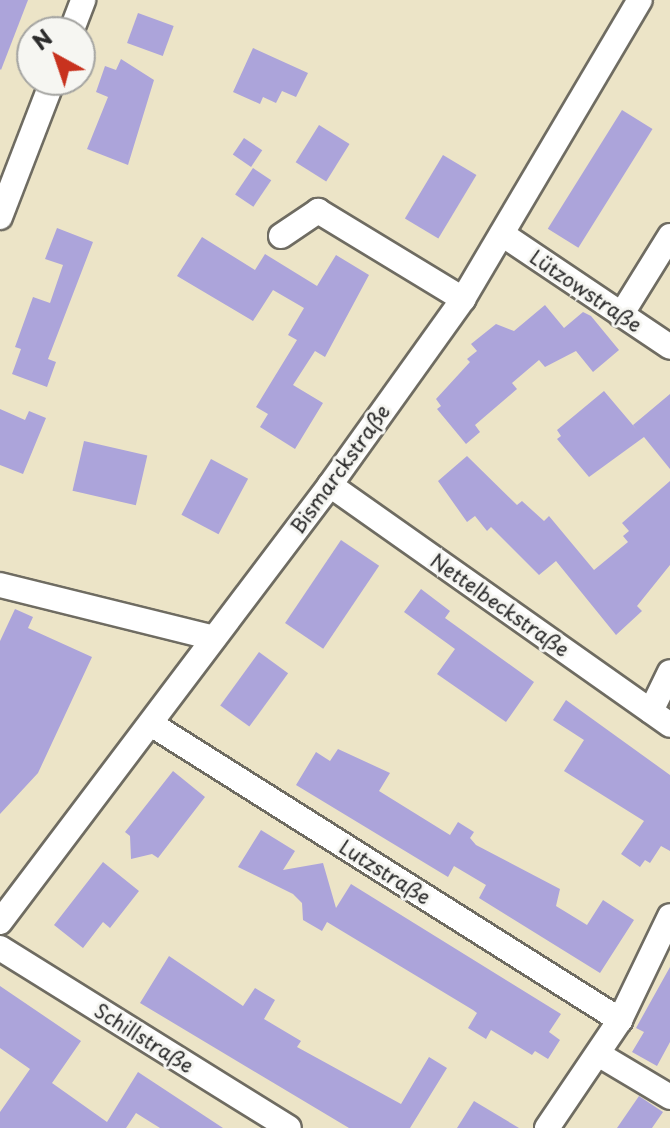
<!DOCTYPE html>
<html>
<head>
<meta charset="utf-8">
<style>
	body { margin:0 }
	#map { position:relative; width:670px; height:1128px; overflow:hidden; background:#ece4c7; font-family:"Playpen Sans",sans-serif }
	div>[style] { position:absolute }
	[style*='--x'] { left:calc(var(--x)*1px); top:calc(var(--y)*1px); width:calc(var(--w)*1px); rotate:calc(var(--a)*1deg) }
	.building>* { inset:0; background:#aca4da; transform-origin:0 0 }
	.roads { filter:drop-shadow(2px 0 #6f6c62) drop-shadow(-2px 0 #6f6c62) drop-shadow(0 2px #6f6c62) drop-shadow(0 -2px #6f6c62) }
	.minor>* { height:24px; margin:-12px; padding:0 12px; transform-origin:12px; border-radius:12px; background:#fff }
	span { translate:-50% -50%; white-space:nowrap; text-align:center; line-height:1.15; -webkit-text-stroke:6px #f6f6f2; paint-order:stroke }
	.street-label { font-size:20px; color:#2b2b2b }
	.north { position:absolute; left:16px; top:16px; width:80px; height:80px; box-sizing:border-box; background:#f6f6f2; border:2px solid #a5a5a2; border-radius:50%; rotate:320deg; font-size:22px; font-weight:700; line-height:32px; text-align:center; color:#2b2b2b }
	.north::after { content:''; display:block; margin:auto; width:28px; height:36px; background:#c8321e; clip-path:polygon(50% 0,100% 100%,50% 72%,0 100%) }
</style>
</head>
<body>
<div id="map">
	<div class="building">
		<i style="clip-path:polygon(0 0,28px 0,1px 70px,0 69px)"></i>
		<i style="left:138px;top:13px;width:38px;height:32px;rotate:20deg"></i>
		<i style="clip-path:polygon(253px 48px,308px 73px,296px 97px,282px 91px,276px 103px,263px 97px,260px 104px,233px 92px)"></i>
		<i style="clip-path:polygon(121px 59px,154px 80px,128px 165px,87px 149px,108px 97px,96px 92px,105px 66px,116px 70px)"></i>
		<i style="left:622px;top:110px;width:36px;height:140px;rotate:32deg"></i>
		<i style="left:319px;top:125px;width:36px;height:44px;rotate:32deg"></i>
		<i style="left:244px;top:138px;width:22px;height:20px;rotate:34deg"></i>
		<i style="left:443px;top:155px;width:39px;height:74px;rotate:31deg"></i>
		<i style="left:253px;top:168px;width:22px;height:32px;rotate:34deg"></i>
		<i style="clip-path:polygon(57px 228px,93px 242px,48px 359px,56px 362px,47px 387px,12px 374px,21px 349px,15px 347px,33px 297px,50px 303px,63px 265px,45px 259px)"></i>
		<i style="clip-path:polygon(202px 237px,255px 270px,265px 254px,317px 286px,336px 255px,369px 275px,325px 357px,315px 351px,293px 385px,323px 403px,295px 449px,260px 427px,268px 414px,256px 407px,297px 340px,288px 335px,304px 308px,273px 290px,253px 321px,177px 276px)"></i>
		<i style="clip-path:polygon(545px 305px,564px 328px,583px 312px,591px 316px,619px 350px,593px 372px,576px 351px,545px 367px,539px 360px,512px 383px,517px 389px,475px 425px,480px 432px,466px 444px,437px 409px,441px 406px,436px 399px,470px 362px,467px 359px,477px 351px,471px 344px,496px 324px,514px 331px)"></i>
		<i style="clip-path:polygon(604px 391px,637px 430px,633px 425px,670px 394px,670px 469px,644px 437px,589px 477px,557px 439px,561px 436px,557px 430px)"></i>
		<i style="clip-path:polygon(0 409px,25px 420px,29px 411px,46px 418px,23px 474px,0 465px)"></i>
		<i style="left:84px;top:441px;width:65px;height:51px;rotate:13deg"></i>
		<i style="clip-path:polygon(467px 456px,517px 505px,522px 501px,544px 521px,549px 516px,594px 570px,628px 542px,623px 536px,629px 531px,622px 523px,670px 481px,670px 565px,637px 606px,642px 611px,616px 635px,556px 561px,539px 575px,491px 527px,487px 531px,475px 516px,467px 522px,438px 481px)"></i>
		<i style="left:211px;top:459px;width:42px;height:63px;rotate:28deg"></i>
		<i style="left:341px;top:540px;width:46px;height:100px;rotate:34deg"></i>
		<i style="clip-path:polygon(421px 589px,450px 611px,445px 618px,534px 682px,506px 722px,437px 674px,455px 649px,404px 612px)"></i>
		<i style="clip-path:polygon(15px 609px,33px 617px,28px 628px,92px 657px,38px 773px,0 814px,0 641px)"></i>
		<i style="left:259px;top:652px;width:36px;height:66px;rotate:36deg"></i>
		<i style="clip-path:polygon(566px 700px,670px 775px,670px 851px,661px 846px,650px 863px,645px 860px,640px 867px,621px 854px,644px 821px,564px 771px,584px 740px,553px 720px)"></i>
		<i style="clip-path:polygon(338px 749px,390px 773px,379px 791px,450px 835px,458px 822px,474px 832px,470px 838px,476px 845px,560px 889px,556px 906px,587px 925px,603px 900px,634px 920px,600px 973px,479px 898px,486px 885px,454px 866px,448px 877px,296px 785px,316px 752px,330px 761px)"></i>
		<i style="clip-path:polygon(173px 771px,205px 797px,158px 858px,152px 854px,131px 859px,130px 836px,125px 832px)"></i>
		<i style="clip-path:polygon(261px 830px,295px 851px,283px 870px,323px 863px,336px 908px,351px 884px,561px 1014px,549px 1032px,560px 1040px,548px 1059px,535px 1051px,532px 1055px,491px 1030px,486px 1039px,468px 1028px,477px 1013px,473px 1010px,327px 922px,322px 931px,303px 920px,302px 903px,293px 894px,238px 867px)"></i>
		<i style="clip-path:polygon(103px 862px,139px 891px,110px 928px,103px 922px,83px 948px,54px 925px)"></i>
		<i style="clip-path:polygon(169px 956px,243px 1006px,255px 988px,275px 1000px,264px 1019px,301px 1041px,297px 1047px,401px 1104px,429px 1057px,447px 1068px,410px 1128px,349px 1128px,140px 1003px)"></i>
		<i style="clip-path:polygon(670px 967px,670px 1042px,657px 1066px,632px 1052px,644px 1032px,636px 1028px)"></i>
		<i style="clip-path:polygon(0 986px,81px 1041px,52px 1083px,107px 1122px,138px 1072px,223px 1128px,160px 1128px,136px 1113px,126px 1128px,0 1128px,0 1112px,30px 1069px,0 1048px)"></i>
		<i style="clip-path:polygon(639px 1096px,663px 1112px,652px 1128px,617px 1128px)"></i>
		<i style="clip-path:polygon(474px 1101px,519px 1128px,457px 1128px)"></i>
	</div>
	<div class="roads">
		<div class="minor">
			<i style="--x:71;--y:32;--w:34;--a:-69"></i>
			<i style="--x:0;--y:217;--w:147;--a:-68.9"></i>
			<i style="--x:502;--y:234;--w:202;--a:33.9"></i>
			<i style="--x:281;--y:236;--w:45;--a:-34"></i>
			<i style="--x:318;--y:211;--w:170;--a:31.3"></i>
			<i style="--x:621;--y:315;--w:93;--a:-58.2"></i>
			<i style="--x:330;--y:485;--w:416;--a:35.2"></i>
			<i style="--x:0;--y:585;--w:220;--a:13.9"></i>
			<i style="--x:651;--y:711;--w:43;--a:-64"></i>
			<i style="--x:151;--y:724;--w:555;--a:32.26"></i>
			<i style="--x:0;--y:922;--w:548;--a:-52.94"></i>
			<i style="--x:330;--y:485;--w:229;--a:-54.4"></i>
			<i style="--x:463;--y:299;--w:347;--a:-59.4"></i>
			<i style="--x:0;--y:948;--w:340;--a:31.9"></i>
			<i style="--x:598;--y:1054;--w:84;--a:30.8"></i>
			<i style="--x:547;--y:1128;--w:130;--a:-55.9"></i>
			<i style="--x:620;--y:1020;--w:115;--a:-64.3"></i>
		</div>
	</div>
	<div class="street-label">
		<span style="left:586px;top:291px;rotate:34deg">Lützowstraße</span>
		<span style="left:340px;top:469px;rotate:-54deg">Bismarckstraße</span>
		<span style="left:500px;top:605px;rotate:35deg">Nettelbeckstraße</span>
		<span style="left:385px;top:872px;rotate:32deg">Lutzstraße</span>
		<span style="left:144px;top:1038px;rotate:32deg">Schillstraße</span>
	</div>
	<div class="north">N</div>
</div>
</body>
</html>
